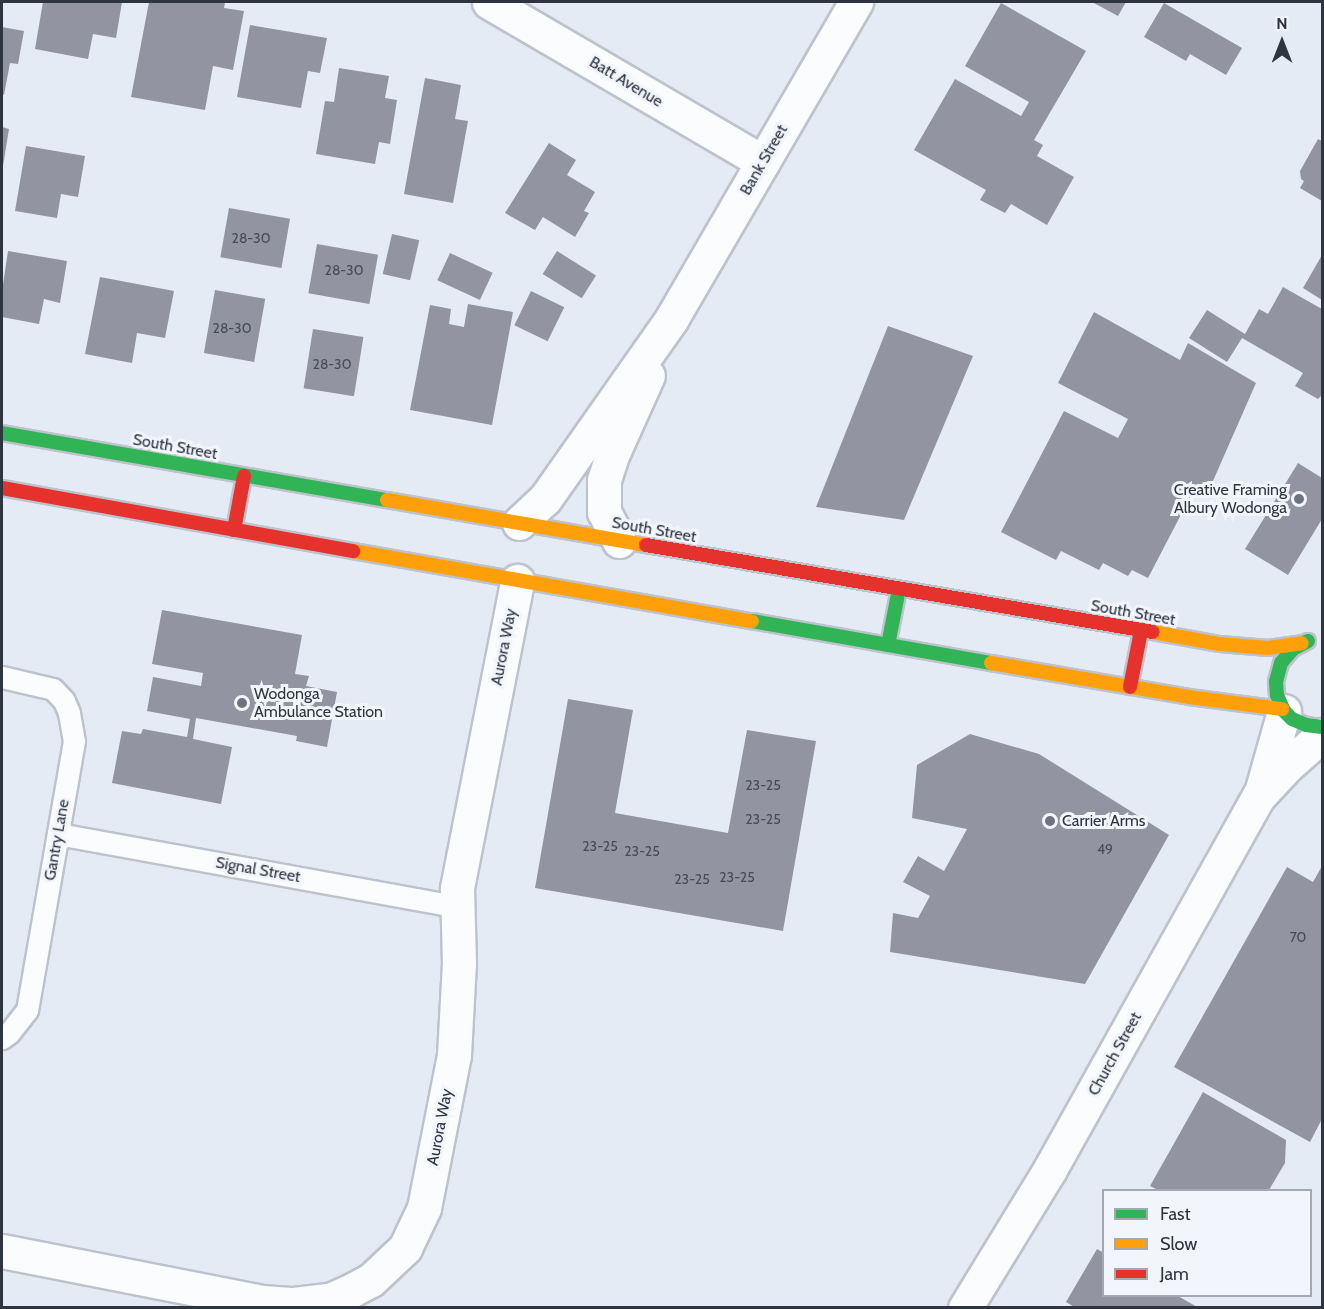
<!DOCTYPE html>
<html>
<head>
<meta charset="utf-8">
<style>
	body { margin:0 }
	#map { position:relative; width:1324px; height:1309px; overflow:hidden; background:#e5ebf5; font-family:Cabin,sans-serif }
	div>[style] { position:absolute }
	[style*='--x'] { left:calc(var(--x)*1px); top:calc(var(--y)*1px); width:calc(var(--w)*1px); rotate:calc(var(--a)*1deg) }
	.building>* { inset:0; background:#9294a1; transform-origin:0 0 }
	.roads { filter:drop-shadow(2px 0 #bdc3cc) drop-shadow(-2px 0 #bdc3cc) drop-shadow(0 2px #bdc3cc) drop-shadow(0 -2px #bdc3cc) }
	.lane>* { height:21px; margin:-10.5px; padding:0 10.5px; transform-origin:10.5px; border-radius:10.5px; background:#fbfcfe }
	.street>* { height:33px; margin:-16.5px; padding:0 16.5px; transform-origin:16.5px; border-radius:16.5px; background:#fbfcfe }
	.fast>* { height:14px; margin:-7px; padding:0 7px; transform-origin:7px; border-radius:7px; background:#30b455 }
	.slow>* { height:14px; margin:-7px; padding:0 7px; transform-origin:7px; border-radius:7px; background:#ff9f0a }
	.jam>* { height:14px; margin:-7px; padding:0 7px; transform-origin:7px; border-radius:7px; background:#e5322d }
	.dots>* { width:16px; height:16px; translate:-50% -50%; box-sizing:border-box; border:3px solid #f2f6fc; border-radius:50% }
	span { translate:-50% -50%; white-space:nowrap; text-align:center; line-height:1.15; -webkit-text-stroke:6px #f2f6fc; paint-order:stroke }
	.number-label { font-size:14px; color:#474c58 }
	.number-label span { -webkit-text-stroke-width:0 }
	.street-label { font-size:16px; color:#2e3440 }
	.poi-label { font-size:16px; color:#2e3440 }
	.right { translate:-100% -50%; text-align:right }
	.left { translate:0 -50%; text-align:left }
	.frame { position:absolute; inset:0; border:3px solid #2e3440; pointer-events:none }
	.legend { position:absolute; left:1102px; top:1189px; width:210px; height:108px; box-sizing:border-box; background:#f2f6fc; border:2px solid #a4a8b1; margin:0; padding:8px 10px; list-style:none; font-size:18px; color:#2e3440 }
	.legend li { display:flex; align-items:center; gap:12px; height:30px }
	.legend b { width:30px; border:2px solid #a4a8b1 }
	.north { position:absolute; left:1252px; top:12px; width:60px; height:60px; -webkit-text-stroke:4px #f2f6fc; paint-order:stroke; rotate:0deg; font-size:16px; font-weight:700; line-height:24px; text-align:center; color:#2e3440 }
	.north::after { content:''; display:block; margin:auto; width:21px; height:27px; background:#2e3440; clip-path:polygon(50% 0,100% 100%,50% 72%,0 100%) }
</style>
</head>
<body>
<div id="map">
	<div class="building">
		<i style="clip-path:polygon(43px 2px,122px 2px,116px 38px,93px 34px,88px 59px,35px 49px)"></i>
		<i style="clip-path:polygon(149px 2px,225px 2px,224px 8px,244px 11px,233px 70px,213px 66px,205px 110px,131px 97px)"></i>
		<i style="clip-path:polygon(1092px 2px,1126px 2px,1118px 16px)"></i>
		<i style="clip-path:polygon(1001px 3px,1086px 51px,1034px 140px,1043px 145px,1037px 156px,1074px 177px,1047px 225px,1011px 204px,1005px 213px,980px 200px,986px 190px,914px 150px,955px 79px,1021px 116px,1029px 102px,965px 66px)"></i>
		<i style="clip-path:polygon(1164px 3px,1242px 48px,1226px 75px,1190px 54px,1186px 61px,1144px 37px)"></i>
		<i style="clip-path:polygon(250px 25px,327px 38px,320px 73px,308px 71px,301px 108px,237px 97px)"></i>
		<i style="clip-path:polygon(2px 27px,24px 31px,18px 64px,10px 63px,4px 95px,2px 94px)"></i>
		<i style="clip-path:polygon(339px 68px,389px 76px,385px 98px,397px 100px,390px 144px,379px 142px,375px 164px,316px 154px,325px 101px,334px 102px)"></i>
		<i style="clip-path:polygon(425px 78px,461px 85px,455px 119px,468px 121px,453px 203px,404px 194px)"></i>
		<i style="clip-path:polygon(2px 127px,9px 129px,3px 166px,2px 166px)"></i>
		<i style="clip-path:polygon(1318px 139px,1322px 141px,1322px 201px,1300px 188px,1304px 181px,1301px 179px,1300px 171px)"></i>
		<i style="clip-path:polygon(549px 143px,576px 160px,567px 175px,595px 192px,584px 211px,589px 213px,575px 237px,543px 217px,535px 230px,505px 213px)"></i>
		<i style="clip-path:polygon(26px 146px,85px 156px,78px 197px,61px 194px,57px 218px,15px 211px)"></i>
		<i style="left:229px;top:208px;width:62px;height:50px;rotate:10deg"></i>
		<i style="left:392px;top:234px;width:28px;height:41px;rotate:13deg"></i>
		<i style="left:317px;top:244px;width:62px;height:50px;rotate:10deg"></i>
		<i style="clip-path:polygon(8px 251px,67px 261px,60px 303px,44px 299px,39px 324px,2px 317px,2px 291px)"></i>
		<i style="left:557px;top:251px;width:46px;height:27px;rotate:32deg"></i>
		<i style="left:450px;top:253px;width:47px;height:30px;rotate:25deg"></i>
		<i style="clip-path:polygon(1322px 255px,1322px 300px,1303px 288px)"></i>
		<i style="clip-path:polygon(100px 277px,174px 291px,165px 338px,137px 333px,132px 363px,85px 354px)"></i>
		<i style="clip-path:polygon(1283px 287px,1322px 309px,1322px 395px,1318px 399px,1295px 386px,1303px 373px,1242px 338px,1227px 362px,1189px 338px,1207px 310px,1245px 334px,1259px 309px,1268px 314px)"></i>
		<i style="left:215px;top:290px;width:51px;height:64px;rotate:10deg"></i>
		<i style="left:531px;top:291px;width:37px;height:38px;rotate:26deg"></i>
		<i style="clip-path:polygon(468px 304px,513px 312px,492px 425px,410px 410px,430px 305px,451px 309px,449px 324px,464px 327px)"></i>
		<i style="clip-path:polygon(1094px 312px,1180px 360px,1188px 343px,1256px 383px,1209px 490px,1197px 484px,1148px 578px,1132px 570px,1128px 576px,1103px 563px,1099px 570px,1061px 551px,1056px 560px,1001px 532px,1064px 411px,1118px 438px,1128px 419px,1058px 383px)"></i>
		<i style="clip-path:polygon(888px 326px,973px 356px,904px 520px,816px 507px)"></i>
		<i style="left:313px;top:329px;width:51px;height:60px;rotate:9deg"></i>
		<i style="clip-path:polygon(1298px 463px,1322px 478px,1322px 519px,1288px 575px,1245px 549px)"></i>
		<i style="clip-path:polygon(162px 610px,302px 635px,295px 674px,309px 676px,306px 686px,337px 692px,327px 747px,296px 741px,297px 736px,196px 718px,193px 739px,232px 747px,221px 804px,112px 783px,122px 731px,141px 734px,143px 729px,187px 737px,190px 719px,147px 711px,153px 677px,201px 686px,203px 673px,152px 664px)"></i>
		<i style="clip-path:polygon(568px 699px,633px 710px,615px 813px,728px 833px,747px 730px,816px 741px,783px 931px,535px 888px)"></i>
		<i style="clip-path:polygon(970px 734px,1039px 754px,1169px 835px,1085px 984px,890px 952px,893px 913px,918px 918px,930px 896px,903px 882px,918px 856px,944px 871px,967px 829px,912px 818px,917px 765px)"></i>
		<i style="clip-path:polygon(1322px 866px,1322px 1119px,1310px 1142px,1174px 1067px,1287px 867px,1313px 882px)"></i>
		<i style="clip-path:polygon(1203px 1092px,1286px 1140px,1285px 1163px,1269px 1190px,1158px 1190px,1150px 1186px)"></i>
		<i style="clip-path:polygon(1097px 1249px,1104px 1253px,1104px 1296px,1178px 1296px,1199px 1308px,1076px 1308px,1066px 1302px)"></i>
	</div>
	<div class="roads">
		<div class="lane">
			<i style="--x:2;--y:677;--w:52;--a:13.2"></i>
			<i style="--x:53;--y:689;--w:16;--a:47"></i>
			<i style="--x:64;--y:701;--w:13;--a:67"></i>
			<i style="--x:69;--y:713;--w:28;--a:80"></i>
			<i style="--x:74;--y:741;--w:273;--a:99.9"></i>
			<i style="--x:27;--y:1010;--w:29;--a:128"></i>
			<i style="--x:9;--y:1033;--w:9;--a:144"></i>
			<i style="--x:58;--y:834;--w:407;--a:10.3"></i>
		</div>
		<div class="street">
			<i style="--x:489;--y:2;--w:317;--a:30.3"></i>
			<i style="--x:519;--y:523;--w:35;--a:-43"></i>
			<i style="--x:545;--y:499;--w:221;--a:-54.9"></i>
			<i style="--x:672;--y:318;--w:366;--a:-59.8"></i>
			<i style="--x:619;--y:541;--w:33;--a:-117"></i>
			<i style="--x:604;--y:512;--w:32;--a:-90"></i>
			<i style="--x:604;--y:480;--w:28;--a:-72"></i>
			<i style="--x:613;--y:453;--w:85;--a:-65.8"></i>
			<i style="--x:1262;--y:789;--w:81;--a:-74.2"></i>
			<i style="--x:2;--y:1251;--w:265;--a:11.1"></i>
			<i style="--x:262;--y:1302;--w:32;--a:4"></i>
			<i style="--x:294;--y:1304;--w:38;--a:-7"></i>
			<i style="--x:332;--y:1299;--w:22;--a:-24"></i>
			<i style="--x:352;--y:1290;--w:21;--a:-28"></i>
			<i style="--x:371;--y:1280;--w:47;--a:-43.3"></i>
			<i style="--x:405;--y:1248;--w:44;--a:-64.6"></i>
			<i style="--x:424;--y:1208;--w:156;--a:-78.9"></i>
			<i style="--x:454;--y:1055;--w:91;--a:-86.9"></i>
			<i style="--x:459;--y:964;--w:76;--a:-91.5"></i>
			<i style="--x:457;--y:888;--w:313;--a:-78.9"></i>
			<i style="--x:965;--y:1308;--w:161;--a:-58.5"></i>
			<i style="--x:1049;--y:1171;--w:430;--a:-60.8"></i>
			<i style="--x:1259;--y:796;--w:41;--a:-47"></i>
			<i style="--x:1287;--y:766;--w:47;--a:-41.5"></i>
		</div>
		<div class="fast">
			<i style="--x:2;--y:433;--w:391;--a:9.9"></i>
			<i style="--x:752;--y:621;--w:243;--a:10"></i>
			<i style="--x:1308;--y:641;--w:17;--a:152"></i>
			<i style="--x:1293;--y:649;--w:18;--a:131"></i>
			<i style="--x:1281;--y:663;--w:20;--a:105"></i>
			<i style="--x:1276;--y:682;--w:13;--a:86"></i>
			<i style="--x:1277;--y:695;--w:17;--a:66"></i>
			<i style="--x:1284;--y:711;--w:11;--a:45"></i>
			<i style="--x:1292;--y:719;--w:15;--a:23"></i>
			<i style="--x:1306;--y:725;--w:16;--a:7"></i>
			<i style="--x:888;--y:645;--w:57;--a:-78.9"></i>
		</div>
		<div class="slow">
			<i style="--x:387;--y:500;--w:263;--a:9.9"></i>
			<i style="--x:353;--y:551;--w:405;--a:10"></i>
			<i style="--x:1153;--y:632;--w:68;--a:10.2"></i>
			<i style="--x:1220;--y:644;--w:48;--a:4.8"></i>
			<i style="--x:1268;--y:648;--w:34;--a:-8"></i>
			<i style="--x:991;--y:663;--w:201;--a:9.7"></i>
			<i style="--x:1189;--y:697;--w:94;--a:7.4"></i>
		</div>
		<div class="jam">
			<i style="--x:2;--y:488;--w:357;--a:10.2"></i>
			<i style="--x:234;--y:530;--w:55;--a:-79.5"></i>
			<i style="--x:646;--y:545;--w:514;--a:9.74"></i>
			<i style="--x:1130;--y:687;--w:57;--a:-78.9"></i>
		</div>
	</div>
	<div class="dots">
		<i style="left:1299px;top:499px;background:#6e747f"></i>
		<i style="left:242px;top:703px;background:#6e747f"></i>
		<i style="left:1050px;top:821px;background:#6e747f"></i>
	</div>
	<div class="number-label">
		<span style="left:251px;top:238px">28-30</span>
		<span style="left:344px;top:270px">28-30</span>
		<span style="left:232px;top:328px">28-30</span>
		<span style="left:332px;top:364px">28-30</span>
		<span style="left:763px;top:785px">23-25</span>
		<span style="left:763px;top:819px">23-25</span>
		<span style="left:600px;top:846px">23-25</span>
		<span style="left:1105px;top:849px">49</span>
		<span style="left:642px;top:851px">23-25</span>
		<span style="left:737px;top:877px">23-25</span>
		<span style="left:692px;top:879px">23-25</span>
		<span style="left:1298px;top:937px">70</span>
	</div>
	<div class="street-label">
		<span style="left:626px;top:82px;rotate:31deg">Batt Avenue</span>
		<span style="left:764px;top:160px;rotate:-60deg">Bank Street</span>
		<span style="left:175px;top:447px;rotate:10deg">South Street</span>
		<span style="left:654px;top:530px;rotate:10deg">South Street</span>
		<span style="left:1133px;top:613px;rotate:10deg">South Street</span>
		<span style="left:504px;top:647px;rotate:-79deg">Aurora Way</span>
		<span style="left:57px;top:840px;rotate:-80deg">Gantry Lane</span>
		<span style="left:258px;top:870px;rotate:10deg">Signal Street</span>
		<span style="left:1115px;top:1054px;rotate:-61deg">Church Street</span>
		<span style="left:440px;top:1127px;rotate:-79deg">Aurora Way</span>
	</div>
	<div class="poi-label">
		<span class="right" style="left:1287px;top:499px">Creative Framing<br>Albury Wodonga</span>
		<span class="left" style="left:254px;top:703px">Wodonga<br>Ambulance Station</span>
		<span class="left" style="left:1062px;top:821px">Carrier Arms</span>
	</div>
	<div class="frame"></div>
	<ul class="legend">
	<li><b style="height:8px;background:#30b455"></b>Fast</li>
	<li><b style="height:8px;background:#ff9f0a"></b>Slow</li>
	<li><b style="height:8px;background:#e5322d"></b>Jam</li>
	</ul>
	<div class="north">N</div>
</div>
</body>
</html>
